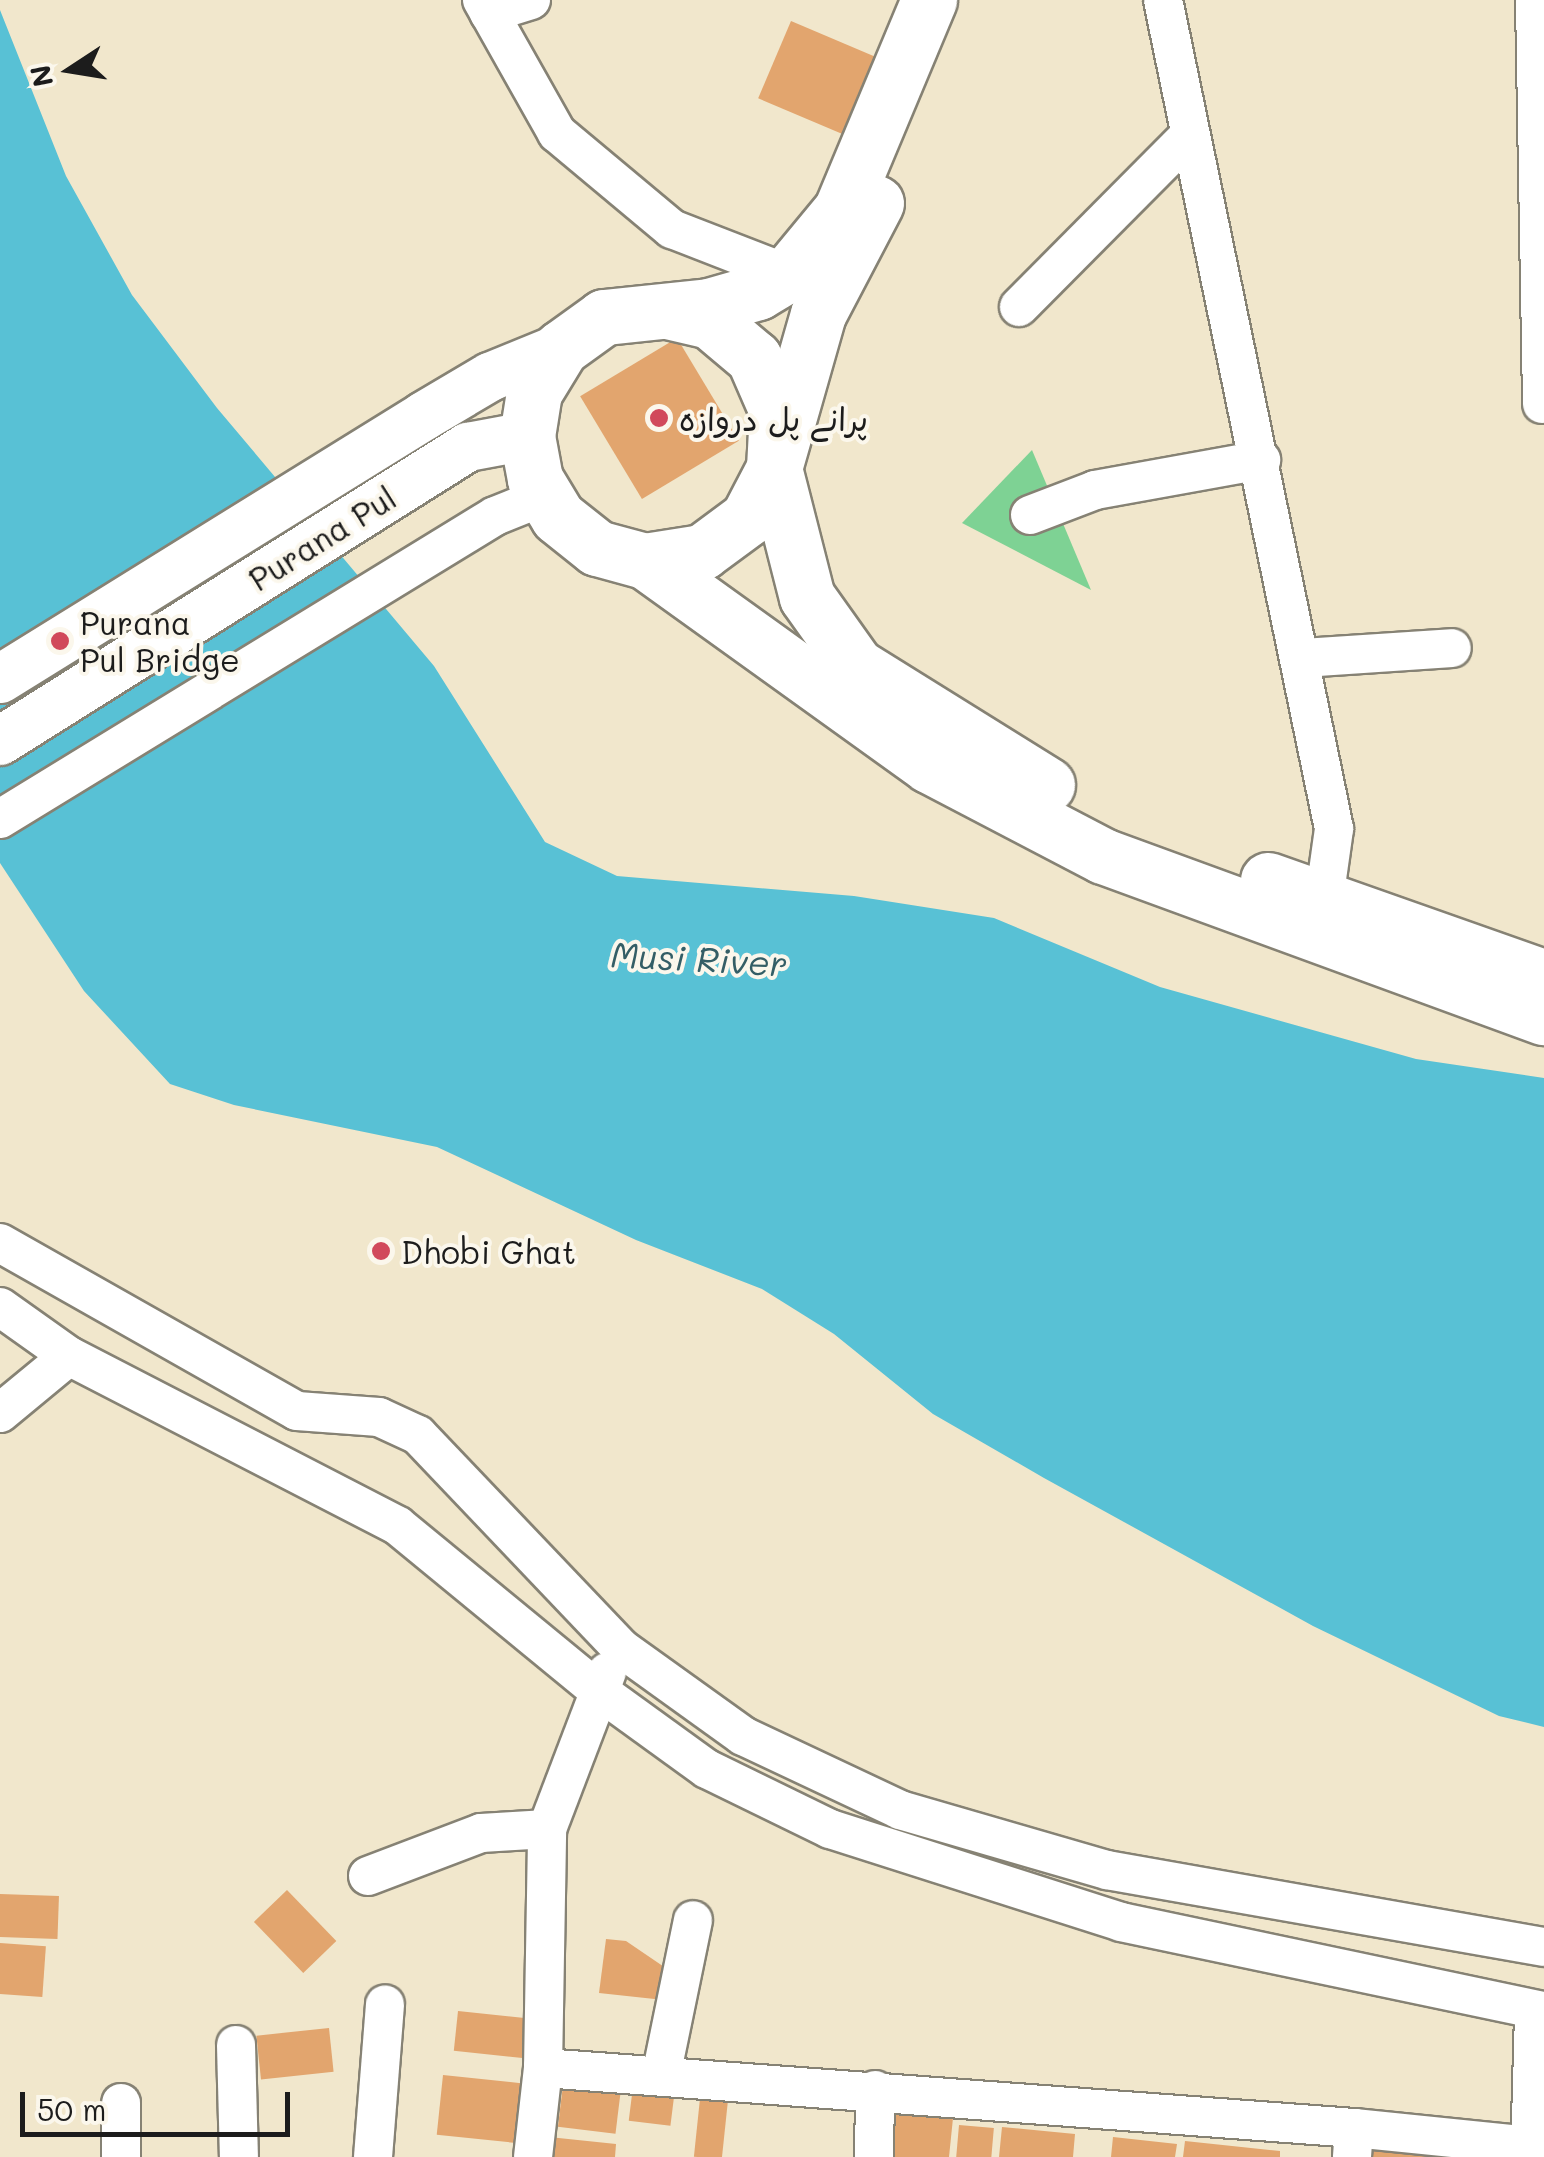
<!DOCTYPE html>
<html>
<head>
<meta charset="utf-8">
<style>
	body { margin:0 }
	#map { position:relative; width:1544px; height:2157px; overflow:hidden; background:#f1e7cc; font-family:Mali,"Playpen Sans Arabic",sans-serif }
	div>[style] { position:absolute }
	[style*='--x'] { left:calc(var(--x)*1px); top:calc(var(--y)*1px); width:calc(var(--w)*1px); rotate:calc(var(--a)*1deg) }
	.green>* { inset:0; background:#7ed294 }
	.water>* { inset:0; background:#58c1d5 }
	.building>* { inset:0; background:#e2a56e; transform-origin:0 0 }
	.roads { filter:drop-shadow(2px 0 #868274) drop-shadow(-2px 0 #868274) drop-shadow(0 2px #868274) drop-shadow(0 -2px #868274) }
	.minor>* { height:38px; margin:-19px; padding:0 19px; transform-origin:19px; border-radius:19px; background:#fff }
	.major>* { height:48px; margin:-24px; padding:0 24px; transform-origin:24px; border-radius:24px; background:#fff }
	.highway>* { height:55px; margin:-27.5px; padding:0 27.5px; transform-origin:27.5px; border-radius:27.5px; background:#fff }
	.dots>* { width:28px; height:28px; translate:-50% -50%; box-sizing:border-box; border:5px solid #fbf7ec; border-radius:50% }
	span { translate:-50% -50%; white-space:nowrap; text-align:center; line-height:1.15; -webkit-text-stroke:8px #fbf7ec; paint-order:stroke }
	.poi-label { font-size:32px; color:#1c1c1c }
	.left { translate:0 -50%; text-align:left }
	.street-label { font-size:32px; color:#1c1c1c }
	.water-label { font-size:35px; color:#345e66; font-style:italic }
	.north { position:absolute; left:20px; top:20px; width:100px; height:100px; -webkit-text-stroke:8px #fbf7ec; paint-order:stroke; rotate:258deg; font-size:28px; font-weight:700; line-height:40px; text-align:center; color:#1c1c1c }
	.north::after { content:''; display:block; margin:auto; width:35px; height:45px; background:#1c1c1c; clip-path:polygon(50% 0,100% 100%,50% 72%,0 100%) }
	.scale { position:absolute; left:20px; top:2092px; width:270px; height:45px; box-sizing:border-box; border:5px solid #1c1c1c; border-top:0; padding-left:12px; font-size:30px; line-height:35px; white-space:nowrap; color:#1c1c1c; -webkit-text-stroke:8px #fbf7ec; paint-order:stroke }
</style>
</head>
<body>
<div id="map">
	<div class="green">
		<i style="clip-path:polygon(1032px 450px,1091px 590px,962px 523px)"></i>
	</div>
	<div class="water">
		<i style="clip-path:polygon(0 10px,66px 176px,132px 295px,217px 408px,434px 666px,545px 842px,617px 876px,854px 896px,994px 918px,1160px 987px,1416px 1059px,1544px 1078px,1544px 1727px,1499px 1716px,1313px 1626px,1044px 1478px,933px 1414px,834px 1334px,762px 1289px,636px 1240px,437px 1147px,234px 1105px,170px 1084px,84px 991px,0 863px)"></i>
	</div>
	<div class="building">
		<i style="left:791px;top:21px;width:112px;height:84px;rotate:23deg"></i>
		<i style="left:677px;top:338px;width:120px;height:113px;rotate:59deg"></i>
		<i style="left:287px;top:1890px;width:71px;height:46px;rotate:46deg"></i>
		<i style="left:0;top:1894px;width:59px;height:43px;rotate:2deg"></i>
		<i style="clip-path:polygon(606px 1939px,626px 1941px,676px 1975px,673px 2001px,599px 1993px)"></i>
		<i style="left:0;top:1943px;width:46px;height:51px;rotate:4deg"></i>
		<i style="left:458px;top:2011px;width:81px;height:40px;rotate:6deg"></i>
		<i style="left:329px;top:2028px;width:44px;height:73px;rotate:84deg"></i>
		<i style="left:443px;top:2075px;width:83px;height:60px;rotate:6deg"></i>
		<i style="left:564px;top:2077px;width:58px;height:50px;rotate:7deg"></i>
		<i style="left:634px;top:2078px;width:42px;height:43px;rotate:7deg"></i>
		<i style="left:701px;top:2089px;width:28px;height:68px;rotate:6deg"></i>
		<i style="clip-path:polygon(896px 2112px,953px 2118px,949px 2157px,892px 2157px)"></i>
		<i style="left:959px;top:2125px;width:35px;height:32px;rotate:5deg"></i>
		<i style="clip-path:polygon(1002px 2127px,1075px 2134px,1073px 2157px,999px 2157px)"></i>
		<i style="clip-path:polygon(549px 2137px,616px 2144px,615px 2157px,547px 2157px)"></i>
		<i style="clip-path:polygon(1113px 2137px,1177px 2144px,1175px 2157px,1111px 2157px)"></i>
		<i style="clip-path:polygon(1185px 2141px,1280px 2151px,1280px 2157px,1183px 2157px)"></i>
		<i style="clip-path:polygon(1371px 2144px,1440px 2151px,1439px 2157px,1369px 2157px)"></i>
	</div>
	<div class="roads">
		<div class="minor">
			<i style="--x:482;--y:0;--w:153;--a:60.6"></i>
			<i style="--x:557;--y:133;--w:150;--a:39.9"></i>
			<i style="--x:672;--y:229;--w:124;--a:21.2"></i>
			<i style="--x:1163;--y:0;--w:846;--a:78.34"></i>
			<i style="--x:1334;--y:829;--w:94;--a:98"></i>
			<i style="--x:1535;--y:0;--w:404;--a:89"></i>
			<i style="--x:489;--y:13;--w:44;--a:-17.2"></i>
			<i style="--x:1019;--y:307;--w:241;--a:-45.2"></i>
			<i style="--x:1030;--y:515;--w:70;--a:-21"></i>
			<i style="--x:1095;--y:490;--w:169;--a:-10.2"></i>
			<i style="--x:1303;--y:658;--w:149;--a:-3.8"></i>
			<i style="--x:0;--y:819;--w:580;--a:-31.47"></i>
			<i style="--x:495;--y:516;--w:54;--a:-21.8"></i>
			<i style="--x:0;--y:1243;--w:341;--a:29.5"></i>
			<i style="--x:297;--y:1411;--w:82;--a:4.2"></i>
			<i style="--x:379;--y:1417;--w:43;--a:24.8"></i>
			<i style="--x:418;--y:1435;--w:296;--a:46.4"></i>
			<i style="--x:622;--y:1649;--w:149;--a:35.7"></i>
			<i style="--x:743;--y:1736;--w:174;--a:25.2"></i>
			<i style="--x:900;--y:1810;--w:216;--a:16.2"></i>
			<i style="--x:1107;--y:1870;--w:444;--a:10"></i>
			<i style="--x:0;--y:1307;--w:85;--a:35.4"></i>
			<i style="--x:69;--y:1356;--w:370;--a:27.3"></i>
			<i style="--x:398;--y:1526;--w:255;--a:39.4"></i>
			<i style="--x:595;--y:1688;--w:138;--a:35.9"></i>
			<i style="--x:707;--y:1769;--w:137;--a:26"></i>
			<i style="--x:830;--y:1829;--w:305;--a:17.7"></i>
			<i style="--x:1121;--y:1922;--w:432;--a:11.9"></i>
			<i style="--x:0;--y:1413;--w:89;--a:-39.6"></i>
			<i style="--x:368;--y:1876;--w:121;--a:-20.8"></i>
			<i style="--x:481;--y:1833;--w:66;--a:-3.5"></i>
			<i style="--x:236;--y:2045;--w:112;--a:88.5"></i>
			<i style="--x:543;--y:2068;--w:813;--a:4.23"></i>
			<i style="--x:1354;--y:2128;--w:29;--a:94"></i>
			<i style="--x:661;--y:2076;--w:159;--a:-78.4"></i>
			<i style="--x:121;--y:2103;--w:54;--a:90"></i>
			<i style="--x:1354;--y:2128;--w:177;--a:5.8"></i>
			<i style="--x:373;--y:2157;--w:153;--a:-85.5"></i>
			<i style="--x:533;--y:2157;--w:90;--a:-83.6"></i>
			<i style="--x:543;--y:2068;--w:239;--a:-89"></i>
			<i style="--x:547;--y:1829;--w:168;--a:-69.1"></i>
			<i style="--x:874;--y:2157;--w:67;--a:-89.1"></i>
			<i style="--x:1530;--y:2157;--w:147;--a:-88.4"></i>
		</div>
		<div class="major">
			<i style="--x:0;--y:679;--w:499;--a:-31.8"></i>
			<i style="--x:424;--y:416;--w:77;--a:-30.6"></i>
			<i style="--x:490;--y:377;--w:77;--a:-22.2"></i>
			<i style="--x:0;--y:741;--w:553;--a:-32.14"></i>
			<i style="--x:468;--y:447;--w:60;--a:-10.6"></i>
		</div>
		<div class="highway">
			<i style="--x:929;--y:0;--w:228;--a:112.7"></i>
			<i style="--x:841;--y:210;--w:83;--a:129.6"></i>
			<i style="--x:788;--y:274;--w:35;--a:149"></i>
			<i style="--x:758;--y:292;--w:51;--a:164.1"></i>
			<i style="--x:709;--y:306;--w:106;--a:174"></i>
			<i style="--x:604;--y:317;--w:53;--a:144.2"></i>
			<i style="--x:561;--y:348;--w:52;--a:121.5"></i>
			<i style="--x:534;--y:392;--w:45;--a:99"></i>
			<i style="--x:527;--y:436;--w:44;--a:79.5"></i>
			<i style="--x:535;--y:479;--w:44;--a:58.8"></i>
			<i style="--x:558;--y:517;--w:50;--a:38.5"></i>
			<i style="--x:597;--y:548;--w:50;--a:15.2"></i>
			<i style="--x:645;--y:561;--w:350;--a:35.7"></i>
			<i style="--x:929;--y:765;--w:196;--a:27.6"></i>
			<i style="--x:1103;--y:856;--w:469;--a:20.1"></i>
			<i style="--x:876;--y:203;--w:125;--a:117.6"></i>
			<i style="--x:818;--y:314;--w:160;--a:105.9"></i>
			<i style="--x:774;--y:468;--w:133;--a:75.7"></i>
			<i style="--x:807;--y:597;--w:85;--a:54.6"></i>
			<i style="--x:856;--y:666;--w:225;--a:31.9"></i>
			<i style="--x:645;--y:561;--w:58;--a:-9"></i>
			<i style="--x:702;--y:552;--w:57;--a:-36.5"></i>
			<i style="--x:748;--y:518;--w:56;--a:-62.5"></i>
			<i style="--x:774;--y:468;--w:57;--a:-87"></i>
			<i style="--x:777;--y:411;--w:58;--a:-113.5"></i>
			<i style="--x:754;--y:358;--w:57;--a:-139.9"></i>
			<i style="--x:710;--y:321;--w:44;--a:-166.9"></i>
			<i style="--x:1268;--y:880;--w:293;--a:19.4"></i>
		</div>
	</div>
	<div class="dots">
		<i style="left:659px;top:418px;background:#d1495b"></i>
		<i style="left:60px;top:641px;background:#d1495b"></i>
		<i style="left:381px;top:1251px;background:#d1495b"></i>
	</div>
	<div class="poi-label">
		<span class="left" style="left:679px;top:418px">پرانے پل دروازہ</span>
		<span class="left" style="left:80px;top:641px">Purana<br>Pul Bridge</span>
		<span class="left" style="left:401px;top:1251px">Dhobi Ghat</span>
	</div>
	<div class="street-label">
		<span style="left:322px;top:538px;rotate:-32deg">Purana Pul</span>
	</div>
	<div class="water-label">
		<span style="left:699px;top:958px;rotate:3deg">Musi River</span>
	</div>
	<div class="north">N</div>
	<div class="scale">50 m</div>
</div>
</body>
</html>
